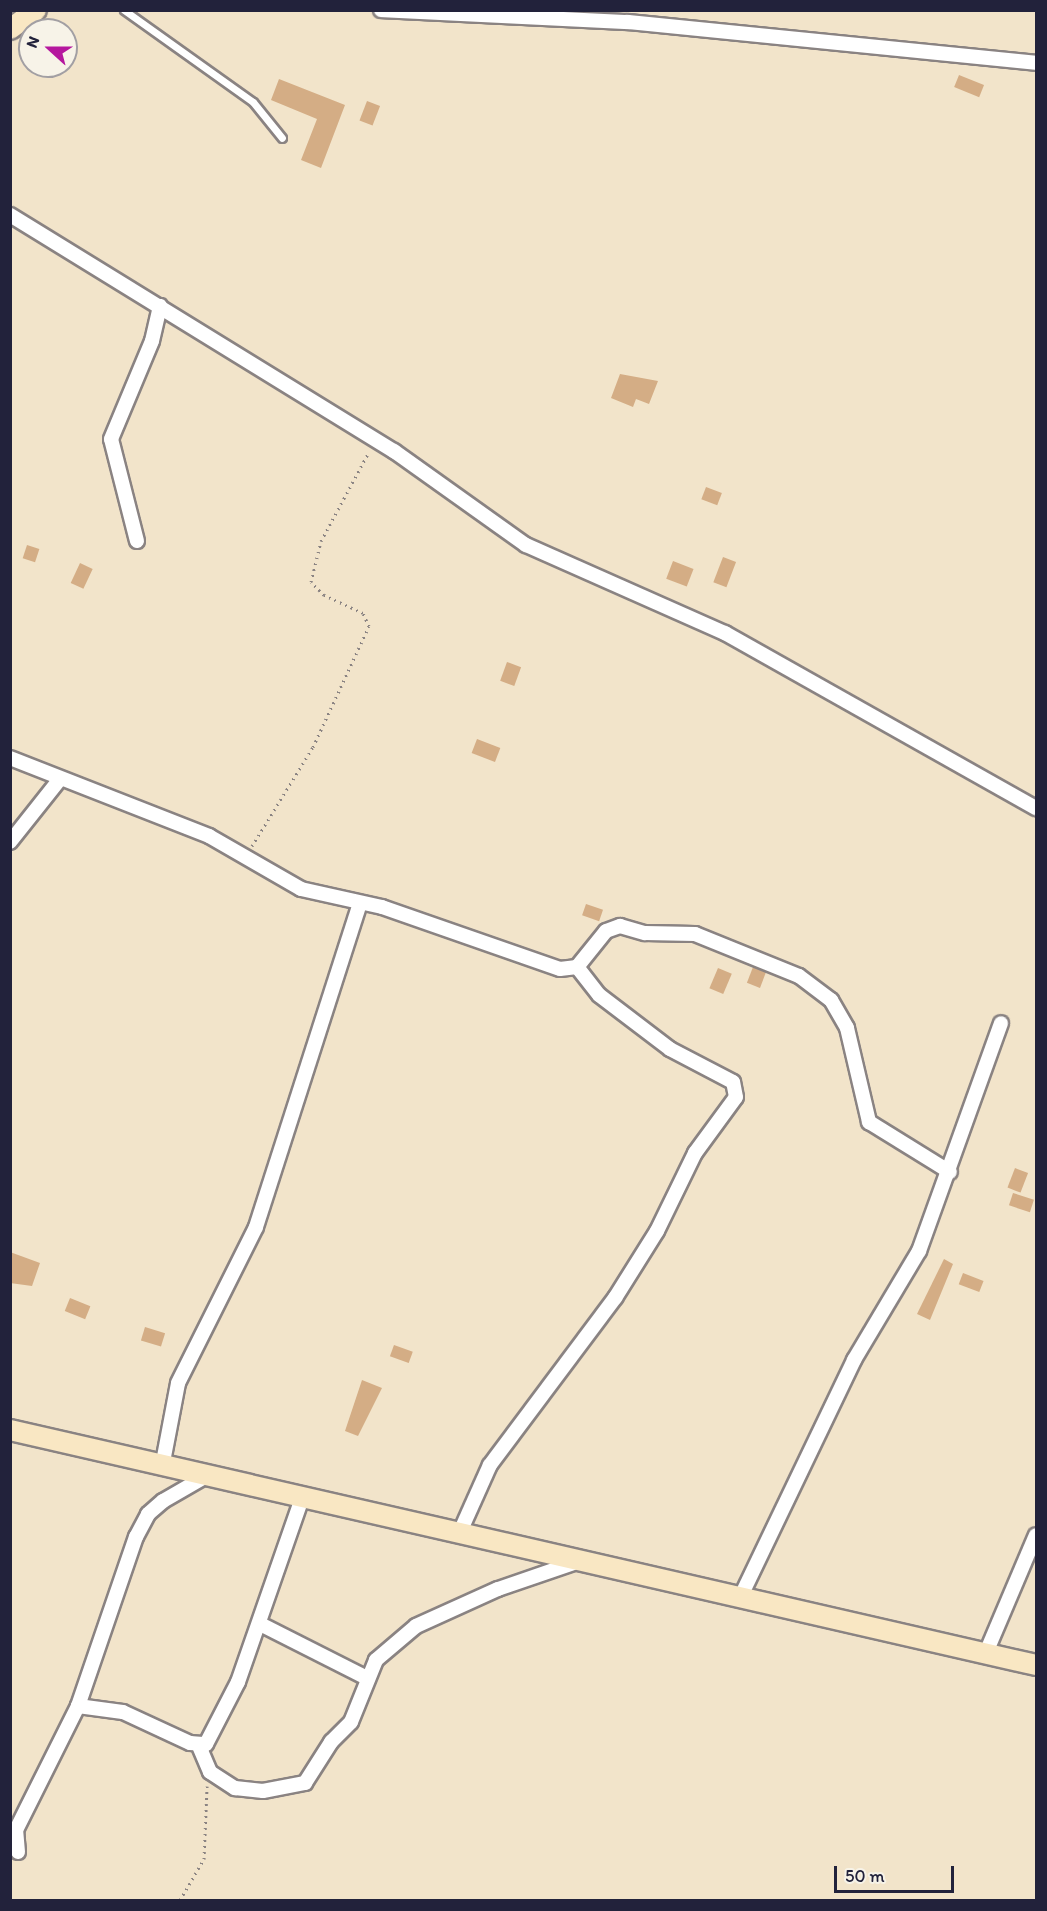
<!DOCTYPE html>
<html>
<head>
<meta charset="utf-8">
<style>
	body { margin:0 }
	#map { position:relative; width:1047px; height:1911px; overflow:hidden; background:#f2e4ca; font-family:Itim,sans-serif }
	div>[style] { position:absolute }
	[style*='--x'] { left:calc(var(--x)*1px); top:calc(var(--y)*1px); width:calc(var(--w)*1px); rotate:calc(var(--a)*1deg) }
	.building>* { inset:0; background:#d4ad85; transform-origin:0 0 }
	.path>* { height:3px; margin-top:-1.5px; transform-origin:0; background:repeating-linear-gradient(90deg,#8a8382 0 1.5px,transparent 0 6px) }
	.roads { filter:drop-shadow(2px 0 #8a8382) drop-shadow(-2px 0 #8a8382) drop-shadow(0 2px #8a8382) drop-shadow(0 -2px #8a8382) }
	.service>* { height:7px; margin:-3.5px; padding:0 3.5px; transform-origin:3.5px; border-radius:3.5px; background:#fff }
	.minor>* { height:14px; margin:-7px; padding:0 7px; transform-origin:7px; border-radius:7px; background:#fff }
	.secondary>* { height:20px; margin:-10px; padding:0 10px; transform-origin:10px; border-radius:10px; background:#f9e7c3 }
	span { translate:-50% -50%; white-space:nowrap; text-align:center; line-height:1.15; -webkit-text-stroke:6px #f7f3e8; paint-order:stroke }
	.frame { position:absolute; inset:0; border:12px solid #22223b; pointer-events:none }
	.north { position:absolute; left:18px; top:18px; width:60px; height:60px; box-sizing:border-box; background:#f7f3e8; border:2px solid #a29fa3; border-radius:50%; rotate:291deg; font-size:16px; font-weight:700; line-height:24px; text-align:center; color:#22223b }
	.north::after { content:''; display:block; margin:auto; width:21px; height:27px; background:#b5179e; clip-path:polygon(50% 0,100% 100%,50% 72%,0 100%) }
	.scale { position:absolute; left:834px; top:1866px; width:120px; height:27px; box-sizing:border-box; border:3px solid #22223b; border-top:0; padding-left:8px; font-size:18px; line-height:21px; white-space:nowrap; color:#22223b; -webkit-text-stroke:4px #f7f3e8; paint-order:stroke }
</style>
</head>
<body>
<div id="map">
	<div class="building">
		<i style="left:959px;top:75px;width:27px;height:13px;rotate:22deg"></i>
		<i style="clip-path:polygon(279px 79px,345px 105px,321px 168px,301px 160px,317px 119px,271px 100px)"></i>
		<i style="left:367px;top:101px;width:14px;height:21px;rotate:21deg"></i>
		<i style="clip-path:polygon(620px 374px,658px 381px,649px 404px,636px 399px,633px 407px,611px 398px)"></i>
		<i style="left:706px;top:487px;width:17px;height:13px;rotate:21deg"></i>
		<i style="left:27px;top:545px;width:13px;height:14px;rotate:18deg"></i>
		<i style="left:723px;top:557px;width:14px;height:27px;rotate:21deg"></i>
		<i style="left:673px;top:561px;width:22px;height:19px;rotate:21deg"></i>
		<i style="left:80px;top:563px;width:14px;height:22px;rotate:25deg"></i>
		<i style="left:507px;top:662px;width:15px;height:20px;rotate:20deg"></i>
		<i style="left:477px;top:739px;width:25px;height:15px;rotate:21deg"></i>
		<i style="left:586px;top:904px;width:18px;height:12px;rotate:19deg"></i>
		<i style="left:753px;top:967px;width:14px;height:17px;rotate:21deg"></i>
		<i style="left:718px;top:968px;width:15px;height:22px;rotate:23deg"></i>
		<i style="left:1015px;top:1168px;width:14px;height:21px;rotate:21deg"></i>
		<i style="left:1013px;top:1193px;width:22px;height:13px;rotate:18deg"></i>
		<i style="clip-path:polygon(10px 1252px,40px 1263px,32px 1286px,10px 1283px)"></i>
		<i style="clip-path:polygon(944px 1259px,953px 1264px,930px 1320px,917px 1314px)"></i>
		<i style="left:963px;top:1273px;width:22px;height:12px;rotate:21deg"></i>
		<i style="left:70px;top:1298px;width:22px;height:14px;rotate:22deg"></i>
		<i style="left:145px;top:1327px;width:21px;height:14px;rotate:17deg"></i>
		<i style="left:394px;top:1345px;width:20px;height:12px;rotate:20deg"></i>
		<i style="clip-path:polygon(362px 1380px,382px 1388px,358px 1436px,345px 1431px)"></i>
	</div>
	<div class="path">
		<i style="--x:252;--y:846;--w:116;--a:-58.4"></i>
		<i style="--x:313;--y:747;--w:133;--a:-65.2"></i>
		<i style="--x:369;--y:626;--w:14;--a:-115"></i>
		<i style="--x:363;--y:613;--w:43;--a:-155.2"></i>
		<i style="--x:324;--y:595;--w:18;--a:-135"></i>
		<i style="--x:311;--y:582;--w:42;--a:-76.3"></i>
		<i style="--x:321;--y:541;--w:101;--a:-61.7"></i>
		<i style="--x:180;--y:1900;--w:48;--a:-59.7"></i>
		<i style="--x:204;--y:1859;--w:73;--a:-87.6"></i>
	</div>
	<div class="roads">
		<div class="service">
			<i style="--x:124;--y:10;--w:158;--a:35.5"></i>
			<i style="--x:253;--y:102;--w:46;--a:51.1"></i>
		</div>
		<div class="minor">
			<i style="--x:381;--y:10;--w:247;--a:2.8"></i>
			<i style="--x:628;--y:22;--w:410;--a:5.7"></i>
			<i style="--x:10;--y:215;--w:451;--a:31.6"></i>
			<i style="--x:394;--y:451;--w:162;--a:35.5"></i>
			<i style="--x:526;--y:545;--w:218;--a:23.9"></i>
			<i style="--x:725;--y:633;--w:357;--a:29.4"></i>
			<i style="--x:137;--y:541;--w:105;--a:-104.3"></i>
			<i style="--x:111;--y:439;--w:106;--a:-67.3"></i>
			<i style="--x:152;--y:341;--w:36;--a:-77"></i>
			<i style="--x:10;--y:758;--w:214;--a:21.4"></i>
			<i style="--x:209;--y:836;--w:106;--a:29.9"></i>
			<i style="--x:301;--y:889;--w:83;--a:12.5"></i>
			<i style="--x:382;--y:907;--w:188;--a:19.2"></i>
			<i style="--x:560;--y:969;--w:17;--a:-7"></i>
			<i style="--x:577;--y:967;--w:46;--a:-51.1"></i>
			<i style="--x:606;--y:931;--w:15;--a:-20"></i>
			<i style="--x:620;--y:926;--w:26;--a:16"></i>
			<i style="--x:645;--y:933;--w:50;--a:1.1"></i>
			<i style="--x:695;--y:934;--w:112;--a:22"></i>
			<i style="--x:799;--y:976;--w:40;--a:37"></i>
			<i style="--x:831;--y:1000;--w:32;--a:60"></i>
			<i style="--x:847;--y:1028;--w:97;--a:76.8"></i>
			<i style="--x:869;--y:1122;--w:95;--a:31.7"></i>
			<i style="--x:10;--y:842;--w:80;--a:-51.6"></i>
			<i style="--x:163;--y:1462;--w:80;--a:-79.2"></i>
			<i style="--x:178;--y:1383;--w:174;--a:-63.4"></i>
			<i style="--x:256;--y:1227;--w:339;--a:-72.2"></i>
			<i style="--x:460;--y:1532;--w:73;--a:-65.9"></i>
			<i style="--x:490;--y:1465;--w:209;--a:-53.2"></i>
			<i style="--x:615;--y:1298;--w:79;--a:-57.9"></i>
			<i style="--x:657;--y:1231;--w:87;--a:-64"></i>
			<i style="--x:695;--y:1153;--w:69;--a:-53.8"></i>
			<i style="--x:736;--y:1097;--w:15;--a:-101"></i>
			<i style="--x:733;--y:1082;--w:71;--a:-152.4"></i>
			<i style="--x:670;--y:1049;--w:89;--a:-142.7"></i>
			<i style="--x:599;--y:995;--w:36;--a:-128"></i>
			<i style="--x:741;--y:1596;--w:262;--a:-64.4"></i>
			<i style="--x:854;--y:1360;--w:127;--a:-59.2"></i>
			<i style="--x:919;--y:1251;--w:242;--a:-70.2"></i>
			<i style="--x:260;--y:1624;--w:120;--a:26.8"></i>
			<i style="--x:985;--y:1655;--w:130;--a:-67"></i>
			<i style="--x:78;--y:1706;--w:45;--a:7.6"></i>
			<i style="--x:123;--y:1712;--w:74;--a:24.8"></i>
			<i style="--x:190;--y:1743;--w:16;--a:4"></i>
			<i style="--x:206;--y:1744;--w:70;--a:-62.7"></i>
			<i style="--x:238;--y:1682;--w:198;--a:-70.8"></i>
			<i style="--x:199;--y:1746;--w:28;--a:67"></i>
			<i style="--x:210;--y:1772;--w:30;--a:33"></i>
			<i style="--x:235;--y:1788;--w:28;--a:6"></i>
			<i style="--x:263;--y:1791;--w:43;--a:-10.8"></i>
			<i style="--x:305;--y:1783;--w:49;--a:-57.6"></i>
			<i style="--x:331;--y:1742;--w:28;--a:-45"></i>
			<i style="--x:351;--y:1722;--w:67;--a:-68"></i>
			<i style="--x:376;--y:1660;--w:52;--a:-40.4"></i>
			<i style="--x:416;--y:1626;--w:90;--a:-24.3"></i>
			<i style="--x:498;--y:1589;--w:89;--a:-19"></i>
			<i style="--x:18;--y:1852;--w:22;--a:-95"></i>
			<i style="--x:16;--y:1830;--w:139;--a:-63.4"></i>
			<i style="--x:78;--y:1706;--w:179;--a:-71.1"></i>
			<i style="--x:136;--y:1537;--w:26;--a:-62"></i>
			<i style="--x:148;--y:1514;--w:20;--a:-41"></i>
			<i style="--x:163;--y:1501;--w:52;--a:-30"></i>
		</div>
		<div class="secondary">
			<i style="--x:10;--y:29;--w:32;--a:-36"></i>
			<i style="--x:10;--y:1430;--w:1053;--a:12.9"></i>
		</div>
	</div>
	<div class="frame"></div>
	<div class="north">N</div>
	<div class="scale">50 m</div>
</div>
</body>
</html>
